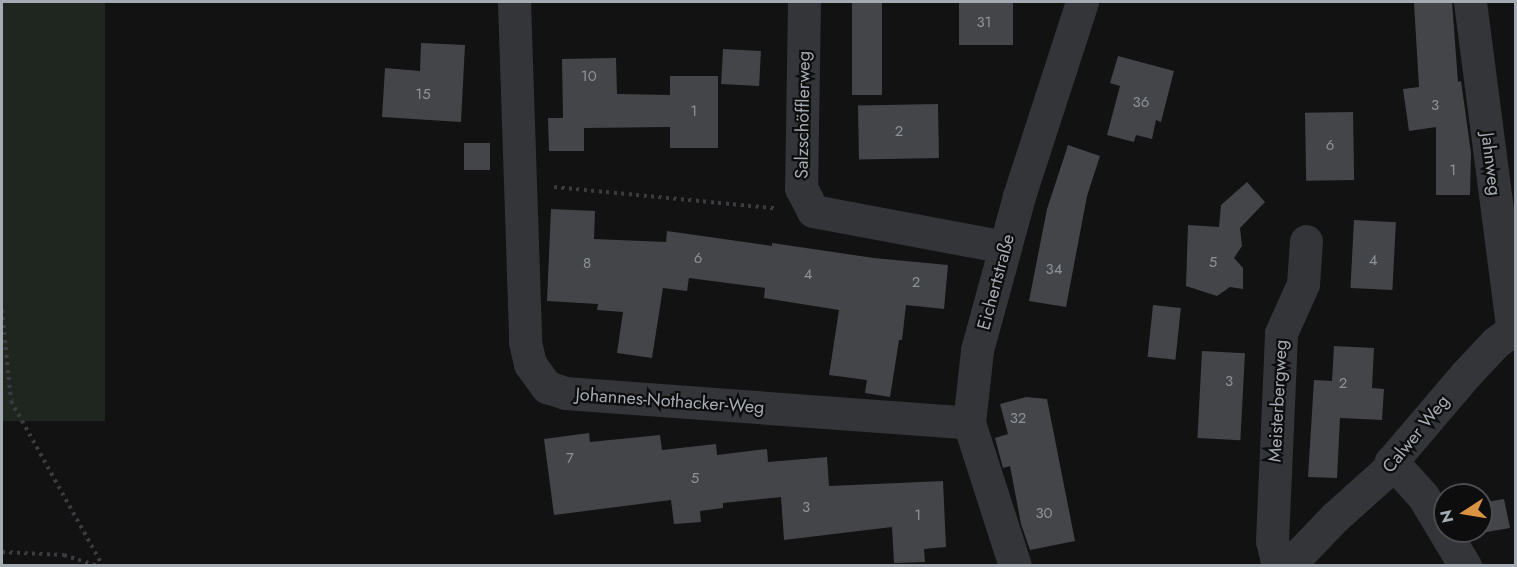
<!DOCTYPE html>
<html>
<head>
<meta charset="utf-8">
<style>
	body { margin:0 }
	#map { position:relative; width:1517px; height:567px; overflow:hidden; background:#121213; font-family:Jost,sans-serif }
	div>[style] { position:absolute }
	[style*='--x'] { left:calc(var(--x)*1px); top:calc(var(--y)*1px); width:calc(var(--w)*1px); rotate:calc(var(--a)*1deg) }
	.green>* { inset:0; background:#1f251f; transform-origin:0 0 }
	.building>* { inset:0; background:#444548; transform-origin:0 0 }
	.path>* { height:4px; margin-top:-2px; transform-origin:0; background:repeating-linear-gradient(90deg,#3a3c3f 0 3px,transparent 0 7.5px) }
	.minor>* { height:33px; margin:-16.5px; padding:0 16.5px; transform-origin:16.5px; border-radius:16.5px; background:#333538 }
	span { translate:-50% -50%; white-space:nowrap; text-align:center; line-height:1.15; -webkit-text-stroke:4.5px #0d0d0e; paint-order:stroke }
	.number-label { font-size:15px; color:#8d9298 }
	.number-label span { -webkit-text-stroke-width:0 }
	.street-label { font-size:18px; color:#a5abb2 }
	.frame { position:absolute; inset:0; border:3px solid #a5abb2; pointer-events:none }
	.north { position:absolute; left:1433px; top:483px; width:60px; height:60px; box-sizing:border-box; background:#0d0d0e; border:2px solid #4a4c50; border-radius:50%; rotate:258deg; font-size:16px; font-weight:700; line-height:24px; text-align:center; color:#a5abb2 }
	.north::after { content:''; display:block; margin:auto; width:21px; height:27px; background:#da9243; clip-path:polygon(50% 0,100% 100%,50% 72%,0 100%) }
</style>
</head>
<body>
<div id="map">
	<div class="green">
		<i style="left:2px;top:2px;width:103px;height:419px"></i>
	</div>
	<div class="building">
		<i style="left:852px;top:2px;width:30px;height:93px"></i>
		<i style="left:959px;top:2px;width:54px;height:43px"></i>
		<i style="clip-path:polygon(1452px 2px,1458px 82px,1461px 81px,1471px 153px,1470px 195px,1436px 195px,1436px 127px,1409px 131px,1403px 89px,1419px 87px,1414px 3px)"></i>
		<i style="clip-path:polygon(421px 43px,465px 45px,461px 122px,382px 117px,385px 68px,420px 71px)"></i>
		<i style="left:723px;top:49px;width:38px;height:35px;rotate:3deg"></i>
		<i style="clip-path:polygon(1118px 56px,1174px 71px,1161px 122px,1156px 120px,1152px 139px,1136px 135px,1134px 142px,1107px 135px,1120px 86px,1110px 83px)"></i>
		<i style="clip-path:polygon(616px 58px,617px 94px,670px 95px,670px 76px,718px 76px,718px 148px,670px 148px,670px 127px,584px 128px,584px 151px,549px 151px,548px 118px,563px 118px,562px 59px)"></i>
		<i style="left:938px;top:104px;width:54px;height:80px;rotate:89deg"></i>
		<i style="left:1353px;top:112px;width:68px;height:48px;rotate:89deg"></i>
		<i style="left:464px;top:143px;width:26px;height:27px"></i>
		<i style="clip-path:polygon(1068px 145px,1100px 156px,1087px 196px,1066px 307px,1029px 301px,1047px 209px)"></i>
		<i style="clip-path:polygon(1247px 182px,1265px 202px,1240px 228px,1242px 246px,1234px 258px,1243px 268px,1243px 289px,1230px 287px,1217px 296px,1186px 286px,1188px 225px,1219px 227px,1221px 205px)"></i>
		<i style="clip-path:polygon(551px 209px,595px 211px,594px 239px,666px 242px,667px 231px,772px 246px,772px 243px,874px 258px,948px 265px,944px 309px,906px 305px,902px 340px,899px 340px,890px 397px,865px 393px,867px 380px,829px 375px,839px 310px,764px 298px,765px 288px,689px 278px,687px 291px,663px 288px,652px 358px,617px 353px,623px 312px,597px 310px,598px 304px,547px 301px)"></i>
		<i style="left:1354px;top:220px;width:42px;height:68px;rotate:3deg"></i>
		<i style="left:1153px;top:305px;width:28px;height:52px;rotate:6deg"></i>
		<i style="clip-path:polygon(1334px 346px,1374px 348px,1372px 388px,1384px 389px,1382px 420px,1340px 418px,1337px 478px,1308px 477px,1314px 380px,1332px 381px)"></i>
		<i style="left:1202px;top:351px;width:43px;height:87px;rotate:3deg"></i>
		<i style="clip-path:polygon(1026px 397px,1047px 399px,1075px 541px,1030px 550px,1021px 524px,1010px 466px,1003px 468px,995px 438px,1008px 434px,1000px 404px)"></i>
		<i style="clip-path:polygon(589px 433px,590px 442px,660px 435px,662px 450px,716px 444px,717px 455px,767px 449px,768px 462px,827px 457px,829px 486px,943px 481px,946px 547px,924px 549px,925px 562px,894px 563px,892px 527px,784px 540px,781px 497px,723px 503px,723px 508px,700px 511px,701px 522px,674px 524px,671px 500px,554px 515px,544px 439px)"></i>
		<i style="clip-path:polygon(1504px 499px,1510px 528px,1481px 533px,1481px 503px)"></i>
	</div>
	<div class="path">
		<i style="--x:554;--y:187;--w:221;--a:5.5"></i>
		<i style="--x:2;--y:310;--w:91;--a:84.4"></i>
		<i style="--x:11;--y:401;--w:189;--a:60.9"></i>
		<i style="--x:2;--y:552;--w:62;--a:2.8"></i>
		<i style="--x:64;--y:555;--w:36;--a:18"></i>
	</div>
	<div class="minor">
		<i style="--x:514;--y:2;--w:340;--a:88.1"></i>
		<i style="--x:525;--y:342;--w:23;--a:77"></i>
		<i style="--x:530;--y:364;--w:29;--a:54"></i>
		<i style="--x:547;--y:387;--w:19;--a:18"></i>
		<i style="--x:565;--y:393;--w:405;--a:4.2"></i>
		<i style="--x:804;--y:2;--w:186;--a:90.9"></i>
		<i style="--x:801;--y:188;--w:26;--a:62"></i>
		<i style="--x:813;--y:211;--w:195;--a:10.6"></i>
		<i style="--x:1470;--y:2;--w:328;--a:82.6"></i>
		<i style="--x:1394;--y:464;--w:43;--a:47.8"></i>
		<i style="--x:1423;--y:496;--w:82;--a:59"></i>
		<i style="--x:1015;--y:566;--w:150;--a:-107.8"></i>
		<i style="--x:969;--y:423;--w:73;--a:-83.7"></i>
		<i style="--x:977;--y:350;--w:160;--a:-74.7"></i>
		<i style="--x:1019;--y:196;--w:204;--a:-72"></i>
		<i style="--x:1278;--y:566;--w:26;--a:-103"></i>
		<i style="--x:1272;--y:541;--w:208;--a:-87.5"></i>
		<i style="--x:1281;--y:333;--w:54;--a:-65.8"></i>
		<i style="--x:1303;--y:284;--w:43;--a:-86"></i>
		<i style="--x:1288;--y:566;--w:68;--a:-46.2"></i>
		<i style="--x:1335;--y:517;--w:79;--a:-41.9"></i>
		<i style="--x:1394;--y:464;--w:4;--a:-146"></i>
		<i style="--x:1391;--y:462;--w:114;--a:-49.6"></i>
		<i style="--x:1465;--y:375;--w:44;--a:-46.8"></i>
		<i style="--x:1495;--y:343;--w:26;--a:-37"></i>
	</div>
	<div class="number-label">
		<span style="left:984px;top:23px">31</span>
		<span style="left:589px;top:77px">10</span>
		<span style="left:423px;top:95px">15</span>
		<span style="left:1141px;top:103px">36</span>
		<span style="left:1435px;top:106px">3</span>
		<span style="left:694px;top:112px">1</span>
		<span style="left:899px;top:132px">2</span>
		<span style="left:1330px;top:146px">6</span>
		<span style="left:1453px;top:171px">1</span>
		<span style="left:698px;top:259px">6</span>
		<span style="left:1373px;top:261px">4</span>
		<span style="left:1213px;top:263px">5</span>
		<span style="left:587px;top:264px">8</span>
		<span style="left:1054px;top:270px">34</span>
		<span style="left:808px;top:275px">4</span>
		<span style="left:916px;top:283px">2</span>
		<span style="left:1229px;top:382px">3</span>
		<span style="left:1343px;top:384px">2</span>
		<span style="left:1018px;top:419px">32</span>
		<span style="left:570px;top:459px">7</span>
		<span style="left:695px;top:479px">5</span>
		<span style="left:806px;top:508px">3</span>
		<span style="left:1044px;top:514px">30</span>
		<span style="left:918px;top:516px">1</span>
	</div>
	<div class="street-label">
		<span style="left:803px;top:115px;rotate:-89deg">Salzschöfflerweg</span>
		<span style="left:1491px;top:164px;rotate:83deg">Jahnweg</span>
		<span style="left:996px;top:282px;rotate:-75deg">Eichertstraße</span>
		<span style="left:670px;top:401px;rotate:4deg">Johannes-Nothacker-Weg</span>
		<span style="left:1278px;top:401px;rotate:-87deg">Meisterbergweg</span>
		<span style="left:1416px;top:434px;rotate:-51deg">Calwer Weg</span>
	</div>
	<div class="frame"></div>
	<div class="north">N</div>
</div>
</body>
</html>
